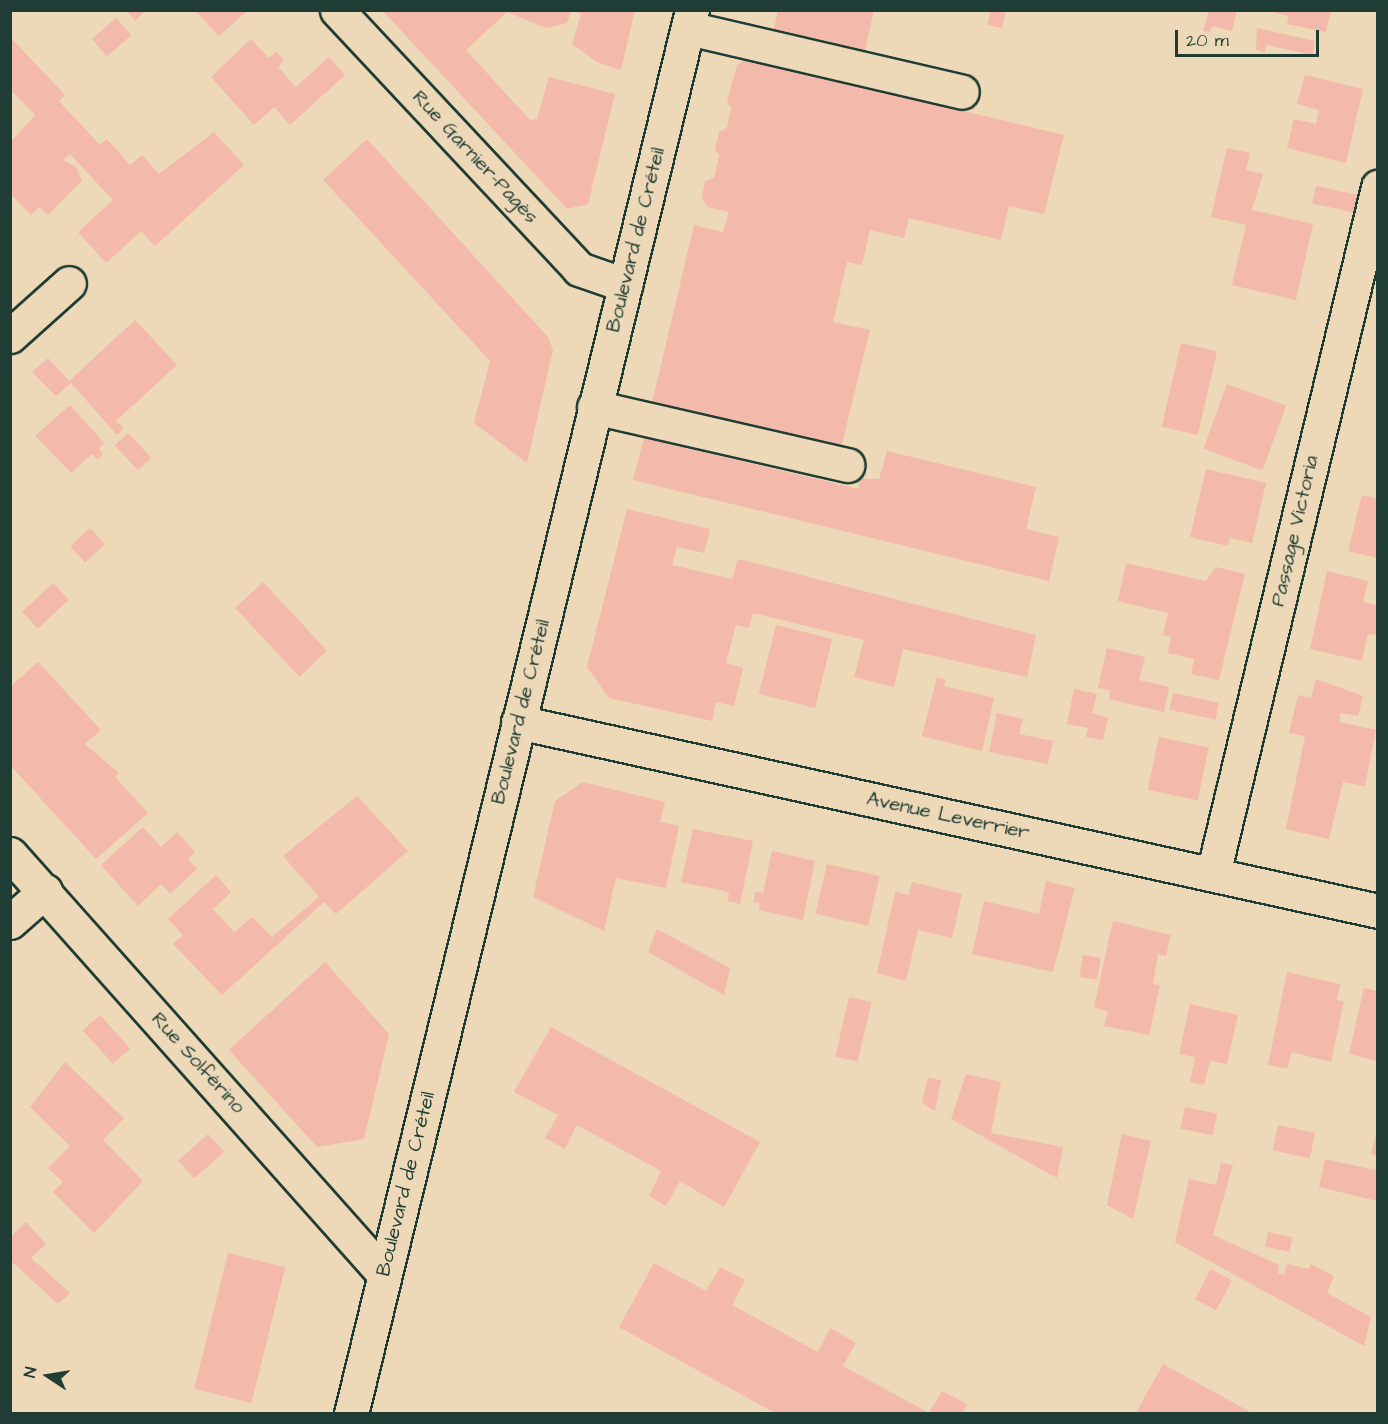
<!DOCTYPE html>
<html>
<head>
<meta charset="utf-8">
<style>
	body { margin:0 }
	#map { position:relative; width:1388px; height:1424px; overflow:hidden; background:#edd8b7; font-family:"Architects Daughter",sans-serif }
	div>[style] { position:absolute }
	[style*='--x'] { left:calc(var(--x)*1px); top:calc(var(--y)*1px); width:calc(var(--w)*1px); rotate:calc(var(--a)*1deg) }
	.building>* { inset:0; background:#f3b9aa; transform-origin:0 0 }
	.roads { filter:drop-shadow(2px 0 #1f3d34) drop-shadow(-2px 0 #1f3d34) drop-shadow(0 2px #1f3d34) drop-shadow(0 -2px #1f3d34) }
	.minor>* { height:33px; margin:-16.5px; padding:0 16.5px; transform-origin:16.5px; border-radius:16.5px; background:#edd8b7 }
	.major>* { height:33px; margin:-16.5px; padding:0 16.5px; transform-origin:16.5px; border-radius:16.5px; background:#edd8b7 }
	span { translate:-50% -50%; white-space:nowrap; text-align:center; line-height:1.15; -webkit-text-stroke:4.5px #edd8b7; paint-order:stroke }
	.street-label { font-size:20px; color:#1f3d34 }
	.frame { position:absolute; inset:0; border:12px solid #1f3d34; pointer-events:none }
	.north { position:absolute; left:18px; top:1346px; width:60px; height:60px; -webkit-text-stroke:4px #edd8b7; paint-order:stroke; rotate:282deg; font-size:16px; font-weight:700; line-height:24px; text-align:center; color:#1f3d34 }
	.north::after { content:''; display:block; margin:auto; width:21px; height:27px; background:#1f3d34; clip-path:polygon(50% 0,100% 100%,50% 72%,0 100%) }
	.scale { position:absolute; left:1175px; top:30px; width:144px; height:27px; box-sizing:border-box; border:3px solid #1f3d34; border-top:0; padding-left:8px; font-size:18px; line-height:21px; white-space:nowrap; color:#1f3d34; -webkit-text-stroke:4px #edd8b7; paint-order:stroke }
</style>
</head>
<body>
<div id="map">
	<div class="building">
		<i style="clip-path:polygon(126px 10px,146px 10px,135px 21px)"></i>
		<i style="clip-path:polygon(195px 10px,248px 10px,219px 36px)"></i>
		<i style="clip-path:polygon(382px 10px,571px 10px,567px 23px,546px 28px,507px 12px,466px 50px,530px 120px,537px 119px,549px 77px,615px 94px,588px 204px,567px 209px)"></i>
		<i style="clip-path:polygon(573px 10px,635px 10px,621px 70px,597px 62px,572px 44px,581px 14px)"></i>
		<i style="clip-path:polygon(778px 10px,874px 10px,865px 50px,774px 29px)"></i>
		<i style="clip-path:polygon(991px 10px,1006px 10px,1002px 28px,987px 25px)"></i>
		<i style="clip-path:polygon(1209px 10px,1237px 10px,1232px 31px,1212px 26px,1210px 32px,1203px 31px)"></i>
		<i style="clip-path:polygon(1331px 10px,1326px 32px,1287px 24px,1289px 16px,1269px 11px)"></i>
		<i style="left:116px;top:18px;width:23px;height:32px;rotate:49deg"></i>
		<i style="clip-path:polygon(1257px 28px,1315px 41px,1312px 55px,1266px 45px,1265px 52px,1256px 50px)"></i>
		<i style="clip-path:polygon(10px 37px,65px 95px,59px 101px,100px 145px,107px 139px,130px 165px,142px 155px,159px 174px,214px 132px,244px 165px,155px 246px,141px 231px,106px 263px,78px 232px,113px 200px,70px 154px,63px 160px,76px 167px,82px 180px,48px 215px,39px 207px,31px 215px,10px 193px,10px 143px,35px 115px,10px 89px)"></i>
		<i style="clip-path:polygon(251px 39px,269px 58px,276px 52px,284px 60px,278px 67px,296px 87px,329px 57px,345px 75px,290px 125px,274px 107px,254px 125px,211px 77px)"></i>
		<i style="clip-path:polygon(745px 59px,1064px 135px,1044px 214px,1009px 206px,1001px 240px,909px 218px,904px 238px,870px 230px,862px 265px,847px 262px,833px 322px,870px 330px,841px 448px,652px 403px,694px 225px,723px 232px,729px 212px,707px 207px,702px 197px,705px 181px,714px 178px,719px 156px,715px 149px,719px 132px,727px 128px,731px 108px,727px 101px,737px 65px)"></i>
		<i style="clip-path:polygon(1305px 75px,1363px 89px,1346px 163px,1287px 148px,1294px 119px,1316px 124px,1319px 110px,1297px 104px)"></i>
		<i style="clip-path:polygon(367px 139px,548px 337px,553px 350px,527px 463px,474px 423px,490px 361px,323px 180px)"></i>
		<i style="clip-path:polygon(1227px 148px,1250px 153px,1246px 170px,1263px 174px,1252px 210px,1313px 224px,1296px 300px,1232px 285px,1246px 225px,1211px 217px)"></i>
		<i style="left:1316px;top:186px;width:43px;height:18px;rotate:12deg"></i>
		<i style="clip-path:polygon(135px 320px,177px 365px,116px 421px,124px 428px,117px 435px,71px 383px,56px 396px,32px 372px,48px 358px,69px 381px)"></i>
		<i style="left:1181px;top:343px;width:37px;height:86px;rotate:13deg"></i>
		<i style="left:1227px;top:384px;width:63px;height:69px;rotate:20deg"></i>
		<i style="clip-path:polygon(70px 405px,104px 443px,99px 448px,103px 454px,97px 459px,92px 454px,71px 473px,35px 436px)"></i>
		<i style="left:128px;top:433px;width:34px;height:18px;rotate:47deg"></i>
		<i style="clip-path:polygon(644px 438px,858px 489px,861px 479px,879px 479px,887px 451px,1036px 487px,1026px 529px,1059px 537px,1049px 581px,633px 480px)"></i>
		<i style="clip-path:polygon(1206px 469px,1266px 483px,1252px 543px,1230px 538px,1228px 546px,1190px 537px)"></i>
		<i style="clip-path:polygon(1362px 495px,1377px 499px,1377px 558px,1348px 551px)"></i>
		<i style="clip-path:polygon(627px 509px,710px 529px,704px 553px,677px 547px,672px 565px,732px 579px,738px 559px,1036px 635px,1027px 677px,903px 649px,894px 687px,854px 677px,864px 640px,753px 613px,749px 628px,736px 625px,726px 663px,743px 668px,734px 706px,716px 702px,712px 721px,609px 698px,587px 667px)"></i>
		<i style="left:90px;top:528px;width:22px;height:27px;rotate:47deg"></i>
		<i style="clip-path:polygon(1126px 563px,1206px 581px,1216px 567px,1245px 574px,1219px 680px,1191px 674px,1194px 659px,1168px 653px,1171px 637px,1163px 635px,1168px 613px,1118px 601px)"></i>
		<i style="clip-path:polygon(1327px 571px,1368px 581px,1363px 602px,1377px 605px,1377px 635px,1368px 634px,1362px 661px,1310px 649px)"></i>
		<i style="left:263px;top:582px;width:94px;height:38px;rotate:47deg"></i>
		<i style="left:53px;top:583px;width:23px;height:42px;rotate:47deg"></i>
		<i style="left:776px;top:625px;width:58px;height:71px;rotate:14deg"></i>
		<i style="clip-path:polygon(1107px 648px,1145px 657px,1139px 680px,1169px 687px,1164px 712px,1109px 699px,1110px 690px,1098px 688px)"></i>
		<i style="clip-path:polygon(38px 662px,101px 730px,85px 744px,119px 773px,115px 777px,148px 813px,96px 859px,10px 765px,10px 687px)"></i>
		<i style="clip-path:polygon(937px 677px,946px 680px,944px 686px,994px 698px,982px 751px,922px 736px)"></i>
		<i style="clip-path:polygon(1316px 679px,1363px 696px,1358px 716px,1341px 713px,1339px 722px,1376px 730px,1365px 786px,1343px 782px,1329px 839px,1286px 829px,1305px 736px,1289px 733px,1298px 695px,1311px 698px)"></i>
		<i style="clip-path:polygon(1074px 689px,1097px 694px,1092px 713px,1108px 718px,1103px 740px,1086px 737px,1088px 728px,1067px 724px)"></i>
		<i style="left:1173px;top:693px;width:47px;height:17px;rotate:12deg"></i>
		<i style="clip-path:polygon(997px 713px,1023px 719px,1019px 734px,1053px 741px,1048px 764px,989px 752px)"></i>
		<i style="left:1159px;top:737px;width:51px;height:54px;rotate:12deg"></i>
		<i style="clip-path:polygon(583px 782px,665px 802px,660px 822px,679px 826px,666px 888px,616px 878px,604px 931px,533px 897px,555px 801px)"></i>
		<i style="clip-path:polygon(357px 796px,408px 851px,336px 914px,324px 902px,222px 995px,173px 944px,183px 935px,168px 919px,216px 875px,231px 892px,213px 909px,234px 932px,252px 917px,272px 937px,319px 897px,283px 856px)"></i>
		<i style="clip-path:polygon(143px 827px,161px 847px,177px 832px,195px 852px,188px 859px,197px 869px,170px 894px,161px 884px,138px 906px,101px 865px)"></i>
		<i style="clip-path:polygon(693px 829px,753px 841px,740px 904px,728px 901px,729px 892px,681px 882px)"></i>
		<i style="clip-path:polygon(772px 851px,815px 861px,803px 920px,759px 910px,760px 903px,753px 902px,756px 891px,763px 893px)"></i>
		<i style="left:827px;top:864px;width:54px;height:51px;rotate:13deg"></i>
		<i style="clip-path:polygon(1046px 881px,1075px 888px,1053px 972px,972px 954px,984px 901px,1039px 914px)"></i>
		<i style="clip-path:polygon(912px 882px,962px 894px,952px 938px,918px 930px,906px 981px,877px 973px,895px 892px,909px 895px)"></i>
		<i style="clip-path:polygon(1113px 921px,1171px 935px,1166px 956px,1158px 954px,1153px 984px,1160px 985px,1149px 1035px,1104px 1026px,1108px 1012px,1094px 1007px)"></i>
		<i style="clip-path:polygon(657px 929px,730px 968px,724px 995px,648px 952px)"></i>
		<i style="left:1083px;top:955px;width:18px;height:22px;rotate:9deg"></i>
		<i style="clip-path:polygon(325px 962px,389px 1034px,364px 1139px,317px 1147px,229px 1050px)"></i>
		<i style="clip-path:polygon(1287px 972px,1340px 984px,1337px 1000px,1344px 1001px,1331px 1062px,1292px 1052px,1287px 1069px,1268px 1065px)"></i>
		<i style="clip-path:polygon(1364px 988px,1377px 991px,1377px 1061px,1349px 1054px)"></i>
		<i style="left:849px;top:997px;width:23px;height:61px;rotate:13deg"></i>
		<i style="clip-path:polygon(1190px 1004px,1238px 1015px,1227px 1064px,1210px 1061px,1204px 1085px,1190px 1082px,1195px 1057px,1179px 1054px)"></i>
		<i style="left:100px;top:1015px;width:45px;height:23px;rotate:48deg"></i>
		<i style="clip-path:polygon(551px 1027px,760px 1142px,724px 1207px,680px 1181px,666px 1206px,649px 1196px,661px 1171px,577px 1125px,565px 1149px,545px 1138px,558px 1115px,514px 1092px)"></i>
		<i style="clip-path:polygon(65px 1062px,124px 1118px,103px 1140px,143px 1181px,94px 1233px,53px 1192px,63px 1182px,48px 1168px,70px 1146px,30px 1107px)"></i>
		<i style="clip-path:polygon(966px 1074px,1001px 1082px,991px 1133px,1063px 1147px,1057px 1178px,951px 1119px)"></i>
		<i style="clip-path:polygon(928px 1078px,941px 1080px,935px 1111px,922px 1103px)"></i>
		<i style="left:1185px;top:1107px;width:33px;height:22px;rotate:12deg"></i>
		<i style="left:1278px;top:1125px;width:38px;height:26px;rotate:12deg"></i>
		<i style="clip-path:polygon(1377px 1130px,1377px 1156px,1371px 1154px)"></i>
		<i style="left:208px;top:1134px;width:24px;height:40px;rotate:48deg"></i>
		<i style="clip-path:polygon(1122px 1134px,1151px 1141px,1133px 1219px,1107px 1205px)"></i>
		<i style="clip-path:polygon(1325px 1159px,1375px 1170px,1377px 1162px,1377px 1201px,1319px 1187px)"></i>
		<i style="clip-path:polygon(1221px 1163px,1233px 1165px,1213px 1235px,1279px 1265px,1278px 1273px,1284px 1275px,1287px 1264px,1309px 1269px,1311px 1264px,1334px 1276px,1327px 1293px,1371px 1317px,1364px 1346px,1175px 1242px,1189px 1179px,1216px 1185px)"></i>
		<i style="clip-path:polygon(26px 1222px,46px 1244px,31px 1258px,70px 1293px,58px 1304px,10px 1260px,10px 1237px)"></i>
		<i style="left:1268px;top:1232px;width:25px;height:15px;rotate:12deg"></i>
		<i style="left:228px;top:1253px;width:59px;height:140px;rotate:14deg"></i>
		<i style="clip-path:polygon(654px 1263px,706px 1291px,720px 1267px,745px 1280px,732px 1305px,818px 1352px,830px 1328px,856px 1343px,843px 1366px,929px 1413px,942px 1391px,967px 1404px,962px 1413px,775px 1413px,619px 1327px)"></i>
		<i style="left:1211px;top:1269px;width:24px;height:34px;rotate:28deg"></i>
		<i style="clip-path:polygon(1163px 1364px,1252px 1413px,1136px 1413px)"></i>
	</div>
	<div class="roads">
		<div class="minor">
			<i style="--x:337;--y:10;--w:354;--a:46.9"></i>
			<i style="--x:579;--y:269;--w:49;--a:19.2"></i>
			<i style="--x:688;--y:28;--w:281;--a:13.1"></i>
			<i style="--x:10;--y:336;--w:79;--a:-41.9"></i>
			<i style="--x:594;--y:407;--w:260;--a:12.9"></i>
			<i style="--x:518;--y:722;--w:881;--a:12.39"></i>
			<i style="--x:10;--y:854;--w:562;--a:48.32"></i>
			<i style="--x:1213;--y:874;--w:707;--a:-76.49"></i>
			<i style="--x:10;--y:922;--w:47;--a:-41.5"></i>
		</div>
		<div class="major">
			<i style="--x:351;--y:1414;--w:1445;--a:-76.35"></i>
		</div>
	</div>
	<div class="street-label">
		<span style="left:475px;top:157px;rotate:47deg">Rue Garnier-Pagès</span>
		<span style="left:636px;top:240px;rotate:-76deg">Boulevard de Créteil</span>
		<span style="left:1295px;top:531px;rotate:-77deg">Passage Victoria</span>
		<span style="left:521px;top:712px;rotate:-76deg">Boulevard de Créteil</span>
		<span style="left:948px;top:816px;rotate:12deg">Avenue Leverrier</span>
		<span style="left:198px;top:1063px;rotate:48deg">Rue Solférino</span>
		<span style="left:406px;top:1184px;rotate:-76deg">Boulevard de Créteil</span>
	</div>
	<div class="frame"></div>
	<div class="north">N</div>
	<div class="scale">20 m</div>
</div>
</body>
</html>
